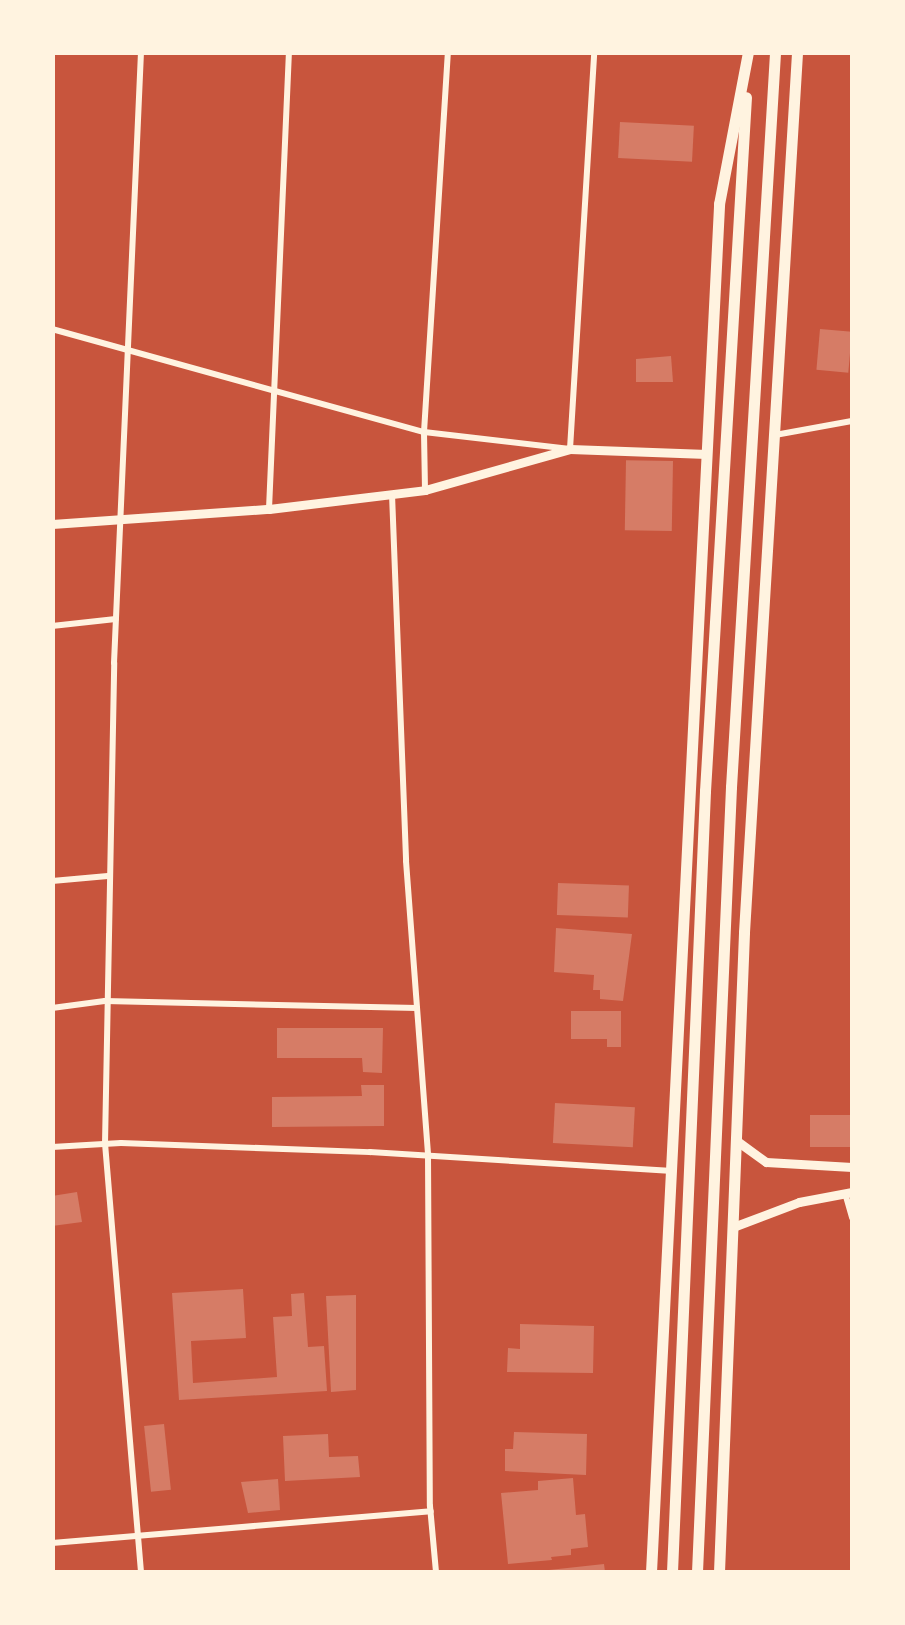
<!DOCTYPE html>
<html>
<head>
<meta charset="utf-8">
<style>
	body { margin:0 }
	#map { position:relative; width:905px; height:1625px; overflow:hidden; background:#c8553d; font-family:Cabin,sans-serif }
	div>[style] { position:absolute }
	[style*='--x'] { left:calc(var(--x)*1px); top:calc(var(--y)*1px); width:calc(var(--w)*1px); rotate:calc(var(--a)*1deg) }
	.building>* { inset:0; background:#d67c66; transform-origin:0 0 }
	.minor>* { height:6px; margin:-3px; padding:0 3px; transform-origin:3px; border-radius:3px; background:#fff3e0 }
	.tertiary>* { height:9px; margin:-4.5px; padding:0 4.5px; transform-origin:4.5px; border-radius:4.5px; background:#fff3e0 }
	.trunk>* { height:11px; margin:-5.5px; padding:0 5.5px; transform-origin:5.5px; border-radius:5.5px; background:#fff3e0 }
	span { translate:-50% -50%; white-space:nowrap; text-align:center; line-height:1.15; -webkit-text-stroke:9px #fff3e0; paint-order:stroke }
	.frame { position:absolute; inset:0; border:55px solid #fff3e0; pointer-events:none }
</style>
</head>
<body>
<div id="map">
	<div class="building">
		<i style="left:620px;top:122px;width:74px;height:36px;rotate:3deg"></i>
		<i style="left:820px;top:329px;width:32px;height:41px;rotate:5deg"></i>
		<i style="clip-path:polygon(671px 356px,673px 382px,636px 382px,636px 359px)"></i>
		<i style="left:673px;top:461px;width:70px;height:47px;rotate:91deg"></i>
		<i style="left:558px;top:883px;width:71px;height:32px;rotate:2deg"></i>
		<i style="clip-path:polygon(556px 928px,632px 934px,623px 1001px,600px 999px,600px 990px,593px 990px,594px 975px,554px 972px)"></i>
		<i style="clip-path:polygon(571px 1011px,621px 1011px,621px 1047px,607px 1047px,607px 1039px,571px 1039px)"></i>
		<i style="clip-path:polygon(277px 1028px,383px 1028px,382px 1073px,363px 1072px,362px 1058px,277px 1058px)"></i>
		<i style="clip-path:polygon(361px 1085px,384px 1085px,384px 1126px,272px 1127px,272px 1097px,362px 1096px)"></i>
		<i style="left:555px;top:1103px;width:80px;height:40px;rotate:3deg"></i>
		<i style="left:852px;top:1115px;width:32px;height:42px;rotate:90deg"></i>
		<i style="clip-path:polygon(77px 1192px,82px 1222px,52px 1226px,52px 1196px)"></i>
		<i style="clip-path:polygon(243px 1289px,246px 1338px,191px 1341px,193px 1383px,277px 1377px,273px 1317px,292px 1316px,291px 1294px,304px 1293px,308px 1347px,324px 1346px,327px 1391px,179px 1400px,172px 1293px)"></i>
		<i style="clip-path:polygon(356px 1295px,356px 1390px,331px 1392px,326px 1296px)"></i>
		<i style="clip-path:polygon(520px 1324px,594px 1326px,593px 1373px,507px 1372px,508px 1348px,520px 1349px)"></i>
		<i style="left:164px;top:1424px;width:66px;height:20px;rotate:84deg"></i>
		<i style="clip-path:polygon(514px 1432px,587px 1434px,586px 1475px,505px 1471px,505px 1449px,513px 1449px)"></i>
		<i style="clip-path:polygon(328px 1434px,329px 1457px,358px 1456px,360px 1477px,285px 1481px,283px 1436px)"></i>
		<i style="clip-path:polygon(573px 1478px,576px 1515px,585px 1514px,588px 1547px,571px 1549px,571px 1555px,551px 1557px,552px 1560px,508px 1564px,501px 1493px,538px 1490px,538px 1481px)"></i>
		<i style="clip-path:polygon(278px 1479px,280px 1510px,248px 1513px,241px 1482px)"></i>
		<i style="clip-path:polygon(604px 1564px,605px 1572px,549px 1572px,549px 1570px)"></i>
	</div>
	<div class="minor">
		<i style="--x:52;--y:329;--w:386;--a:15.5"></i>
		<i style="--x:424;--y:432;--w:147;--a:6.6"></i>
		<i style="--x:570;--y:449;--w:398;--a:-86.5"></i>
		<i style="--x:775;--y:435;--w:78;--a:-10.3"></i>
		<i style="--x:425;--y:490;--w:58;--a:-91"></i>
		<i style="--x:424;--y:432;--w:381;--a:-86.4"></i>
		<i style="--x:392;--y:494;--w:367;--a:87.8"></i>
		<i style="--x:406;--y:861;--w:295;--a:85.7"></i>
		<i style="--x:428;--y:1155;--w:351;--a:89.7"></i>
		<i style="--x:430;--y:1506;--w:66;--a:84.8"></i>
		<i style="--x:269;--y:509;--w:457;--a:-87.5"></i>
		<i style="--x:52;--y:626;--w:64;--a:-6.2"></i>
		<i style="--x:52;--y:881;--w:56;--a:-5.1"></i>
		<i style="--x:52;--y:1008;--w:53;--a:-7.5"></i>
		<i style="--x:105;--y:1001;--w:312;--a:1.3"></i>
		<i style="--x:52;--y:1147;--w:69;--a:-3.3"></i>
		<i style="--x:121;--y:1143;--w:249;--a:2.1"></i>
		<i style="--x:370;--y:1152;--w:299;--a:3.6"></i>
		<i style="--x:845;--y:1193;--w:26;--a:74"></i>
		<i style="--x:52;--y:1543;--w:380;--a:-4.8"></i>
		<i style="--x:141;--y:1572;--w:430;--a:-94.8"></i>
		<i style="--x:105;--y:1144;--w:481;--a:-88.9"></i>
		<i style="--x:114;--y:663;--w:612;--a:-87.47"></i>
	</div>
	<div class="tertiary">
		<i style="--x:52;--y:524;--w:218;--a:-4"></i>
		<i style="--x:269;--y:509;--w:157;--a:-6.9"></i>
		<i style="--x:425;--y:490;--w:151;--a:-15.8"></i>
		<i style="--x:570;--y:449;--w:137;--a:2.1"></i>
		<i style="--x:737;--y:1141;--w:36;--a:36"></i>
		<i style="--x:766;--y:1162;--w:86;--a:3.3"></i>
		<i style="--x:733;--y:1227;--w:71;--a:-20.7"></i>
		<i style="--x:799;--y:1202;--w:54;--a:-10.7"></i>
	</div>
	<div class="trunk">
		<i style="--x:651;--y:1572;--w:1370;--a:-87.15"></i>
		<i style="--x:719;--y:204;--w:155;--a:-79.2"></i>
		<i style="--x:672;--y:1572;--w:782;--a:-87.58"></i>
		<i style="--x:705;--y:791;--w:695;--a:-86.62"></i>
		<i style="--x:697;--y:1572;--w:786;--a:-87.52"></i>
		<i style="--x:731;--y:787;--w:736;--a:-86.57"></i>
		<i style="--x:719;--y:1572;--w:640;--a:-87.76"></i>
		<i style="--x:744;--y:932;--w:882;--a:-86.55"></i>
	</div>
	<div class="frame"></div>
</div>
</body>
</html>
